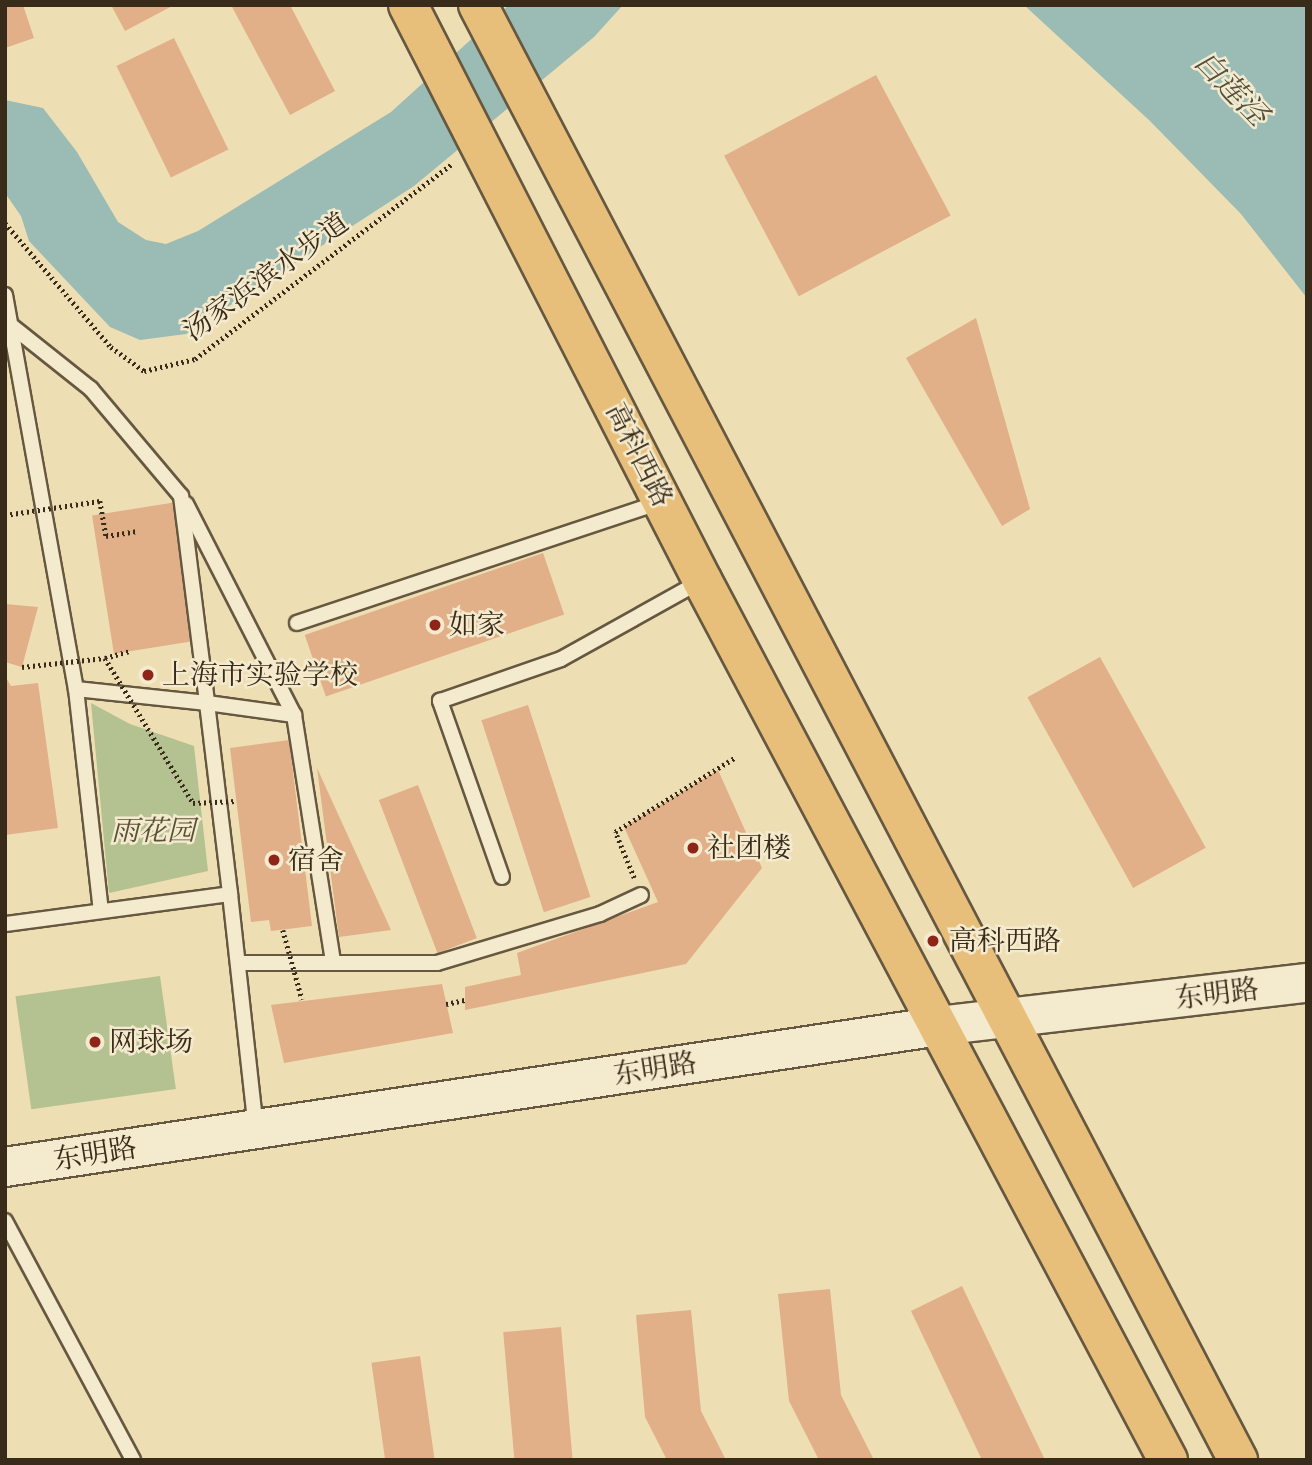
<!DOCTYPE html>
<html>
<head>
<meta charset="utf-8">
<style>
	body { margin:0 }
	#map { position:relative; width:1312px; height:1465px; overflow:hidden; background:#eedeb4; font-family:Alegreya,"Noto Serif SC",serif }
	div>[style] { position:absolute }
	[style*='--x'] { left:calc(var(--x)*1px); top:calc(var(--y)*1px); width:calc(var(--w)*1px); rotate:calc(var(--a)*1deg) }
	.green>* { inset:0; background:#b4c291; transform-origin:0 0 }
	.water>* { inset:0; background:#9bbbb5 }
	.building>* { inset:0; background:#e1af88; transform-origin:0 0 }
	.path>* { height:4.5px; margin-top:-2.25px; transform-origin:0; background:repeating-linear-gradient(90deg,#392b19 0 2px,transparent 0 5.5px) }
	.roads { filter:drop-shadow(2px 0 #665840) drop-shadow(-2px 0 #665840) drop-shadow(0 2px #665840) drop-shadow(0 -2px #665840) }
	.service>* { height:14px; margin:-7px; padding:0 7px; transform-origin:7px; border-radius:7px; background:#f4eace }
	.secondary>* { height:38px; margin:-19px; padding:0 19px; transform-origin:19px; border-radius:19px; background:#f4eace }
	.primary>* { height:38px; margin:-19px; padding:0 19px; transform-origin:19px; border-radius:19px; background:#e7bf7a }
	.path-bridge>* { height:4.5px; margin-top:-2.25px; transform-origin:0; background:repeating-linear-gradient(90deg,#392b19 0 2px,transparent 0 5.5px) }
	.dots>* { width:19px; height:19px; translate:-50% -50%; box-sizing:border-box; border:4px solid #f4eace; border-radius:50% }
	span { translate:-50% -50%; white-space:nowrap; text-align:center; line-height:1.15; -webkit-text-stroke:5px #f4eace; paint-order:stroke }
	.street-label { font-size:28px; color:#392b19 }
	.poi-label { font-size:28px; color:#392b19 }
	.left { translate:0 -50%; text-align:left }
	.park-label { font-size:28px; color:#585137; font-style:italic }
	.water-label { font-size:30px; color:#524f40; font-style:italic }
	.frame { position:absolute; inset:0; border:7px solid #392b19; pointer-events:none }
</style>
</head>
<body>
<div id="map">
	<div class="green">
		<i style="clip-path:polygon(91px 703px,130px 724px,194px 746px,208px 871px,109px 893px)"></i>
		<i style="left:160px;top:976px;width:114px;height:146px;rotate:82deg"></i>
	</div>
	<div class="water">
		<i style="clip-path:polygon(509px 5px,623px 5px,594px 37px,414px 186px,186px 334px,140px 340px,110px 327px,29px 241px,21px 216px,5px 193px,5px 100px,43px 108px,77px 152px,118px 222px,146px 240px,166px 244px,198px 231px,391px 112px)"></i>
		<i style="clip-path:polygon(1024px 5px,1307px 5px,1307px 298px,1241px 214px,1150px 121px)"></i>
	</div>
	<div class="building">
		<i style="clip-path:polygon(5px 5px,23px 5px,34px 38px,5px 48px)"></i>
		<i style="clip-path:polygon(111px 5px,174px 5px,125px 31px)"></i>
		<i style="clip-path:polygon(231px 5px,290px 5px,335px 91px,290px 115px)"></i>
		<i style="left:174px;top:38px;width:124px;height:64px;rotate:64deg"></i>
		<i style="left:876px;top:75px;width:159px;height:172px;rotate:62deg"></i>
		<i style="clip-path:polygon(976px 318px,1030px 509px,1002px 526px,906px 358px)"></i>
		<i style="left:177px;top:502px;width:140px;height:86px;rotate:81deg"></i>
		<i style="left:543px;top:553px;width:65px;height:252px;rotate:71deg"></i>
		<i style="clip-path:polygon(5px 604px,38px 607px,22px 667px,5px 662px)"></i>
		<i style="left:1100px;top:657px;width:218px;height:83px;rotate:61deg"></i>
		<i style="clip-path:polygon(5px 676px,11px 686px,38px 683px,58px 828px,5px 835px)"></i>
		<i style="left:528px;top:705px;width:202px;height:49px;rotate:72deg"></i>
		<i style="clip-path:polygon(289px 740px,312px 926px,271px 931px,269px 920px,251px 922px,230px 748px)"></i>
		<i style="clip-path:polygon(317px 768px,391px 930px,339px 937px)"></i>
		<i style="clip-path:polygon(718px 770px,762px 868px,686px 964px,465px 1010px,465px 987px,521px 975px,517px 953px,658px 902px,624px 827px)"></i>
		<i style="left:418px;top:785px;width:164px;height:42px;rotate:69deg"></i>
		<i style="clip-path:polygon(442px 984px,453px 1033px,284px 1063px,271px 1005px)"></i>
		<i style="clip-path:polygon(962px 1286px,1045px 1460px,982px 1460px,911px 1311px)"></i>
		<i style="clip-path:polygon(830px 1289px,841px 1395px,874px 1460px,819px 1460px,789px 1401px,778px 1294px)"></i>
		<i style="clip-path:polygon(691px 1310px,701px 1411px,726px 1460px,667px 1460px,645px 1417px,636px 1315px)"></i>
		<i style="left:561px;top:1327px;width:134px;height:58px;rotate:85deg"></i>
		<i style="left:420px;top:1356px;width:105px;height:49px;rotate:82deg"></i>
	</div>
	<div class="path">
		<i style="--x:5;--y:223;--w:163;--a:49.5"></i>
		<i style="--x:111;--y:347;--w:41;--a:36"></i>
		<i style="--x:144;--y:371;--w:52;--a:-13.2"></i>
		<i style="--x:195;--y:359;--w:324;--a:-37.2"></i>
		<i style="--x:634;--y:878;--w:50;--a:-112.4"></i>
		<i style="--x:615;--y:832;--w:142;--a:-31.8"></i>
		<i style="--x:446;--y:1004;--w:19;--a:-12"></i>
	</div>
	<div class="roads">
		<div class="service">
			<i style="--x:5;--y:295;--w:400;--a:79.8"></i>
			<i style="--x:76;--y:689;--w:132;--a:6.1"></i>
			<i style="--x:207;--y:703;--w:192;--a:83.1"></i>
			<i style="--x:230;--y:894;--w:227;--a:172.4"></i>
			<i style="--x:13;--y:327;--w:100;--a:38.5"></i>
			<i style="--x:91;--y:389;--w:140;--a:49.9"></i>
			<i style="--x:181;--y:496;--w:209;--a:82.8"></i>
			<i style="--x:207;--y:703;--w:88;--a:7.9"></i>
			<i style="--x:294;--y:715;--w:250;--a:81"></i>
			<i style="--x:186;--y:504;--w:237;--a:62.9"></i>
			<i style="--x:297;--y:623;--w:384;--a:-18.4"></i>
			<i style="--x:76;--y:689;--w:223;--a:83.6"></i>
			<i style="--x:502;--y:877;--w:187;--a:-109.4"></i>
			<i style="--x:440;--y:701;--w:128;--a:-19.1"></i>
			<i style="--x:561;--y:659;--w:160;--a:-29.1"></i>
			<i style="--x:230;--y:894;--w:236;--a:83.7"></i>
			<i style="--x:238;--y:963;--w:199;--a:0"></i>
			<i style="--x:437;--y:963;--w:170;--a:-16.7"></i>
			<i style="--x:600;--y:914;--w:45;--a:-24.9"></i>
			<i style="--x:5;--y:1221;--w:271;--a:61.8"></i>
		</div>
		<div class="secondary">
			<i style="--x:5;--y:1167;--w:945;--a:-8.58"></i>
			<i style="--x:939;--y:1026;--w:371;--a:-6.7"></i>
		</div>
		<div class="primary">
			<i style="--x:408;--y:5;--w:646;--a:62.92"></i>
			<i style="--x:702;--y:580;--w:996;--a:62.1"></i>
			<i style="--x:478;--y:5;--w:1642;--a:62.42"></i>
		</div>
	</div>
	<div class="path-bridge">
		<i style="--x:5;--y:515;--w:96;--a:-8.4"></i>
		<i style="--x:100;--y:501;--w:36;--a:80"></i>
		<i style="--x:106;--y:536;--w:32;--a:-9"></i>
		<i style="--x:105;--y:658;--w:170;--a:58.7"></i>
		<i style="--x:193;--y:803;--w:43;--a:-2.7"></i>
		<i style="--x:22;--y:667;--w:83;--a:-6.2"></i>
		<i style="--x:105;--y:658;--w:26;--a:-16"></i>
		<i style="--x:283;--y:930;--w:72;--a:74.6"></i>
	</div>
	<div class="dots">
		<i style="left:435px;top:625px;background:#8f2418"></i>
		<i style="left:148px;top:675px;background:#8f2418"></i>
		<i style="left:693px;top:848px;background:#8f2418"></i>
		<i style="left:274px;top:860px;background:#8f2418"></i>
		<i style="left:933px;top:941px;background:#8f2418"></i>
		<i style="left:95px;top:1042px;background:#8f2418"></i>
	</div>
	<div class="street-label">
		<span style="left:266px;top:277px;rotate:-36deg">汤家浜滨水步道</span>
		<span style="left:639px;top:455px;rotate:63deg">高科西路</span>
		<span style="left:1217px;top:994px;rotate:-7deg">东明路</span>
		<span style="left:655px;top:1069px;rotate:-9deg">东明路</span>
		<span style="left:95px;top:1154px;rotate:-9deg">东明路</span>
	</div>
	<div class="poi-label">
		<span class="left" style="left:449px;top:625px">如家</span>
		<span class="left" style="left:162px;top:675px">上海市实验学校</span>
		<span class="left" style="left:707px;top:848px">社团楼</span>
		<span class="left" style="left:288px;top:860px">宿舍</span>
		<span class="left" style="left:949px;top:941px">高科西路</span>
		<span class="left" style="left:109px;top:1042px">网球场</span>
	</div>
	<div class="park-label">
		<span style="left:153px;top:831px">雨花园</span>
	</div>
	<div class="water-label">
		<span style="left:1231px;top:88px;rotate:46deg">白莲泾</span>
	</div>
	<div class="frame"></div>
</div>
</body>
</html>
